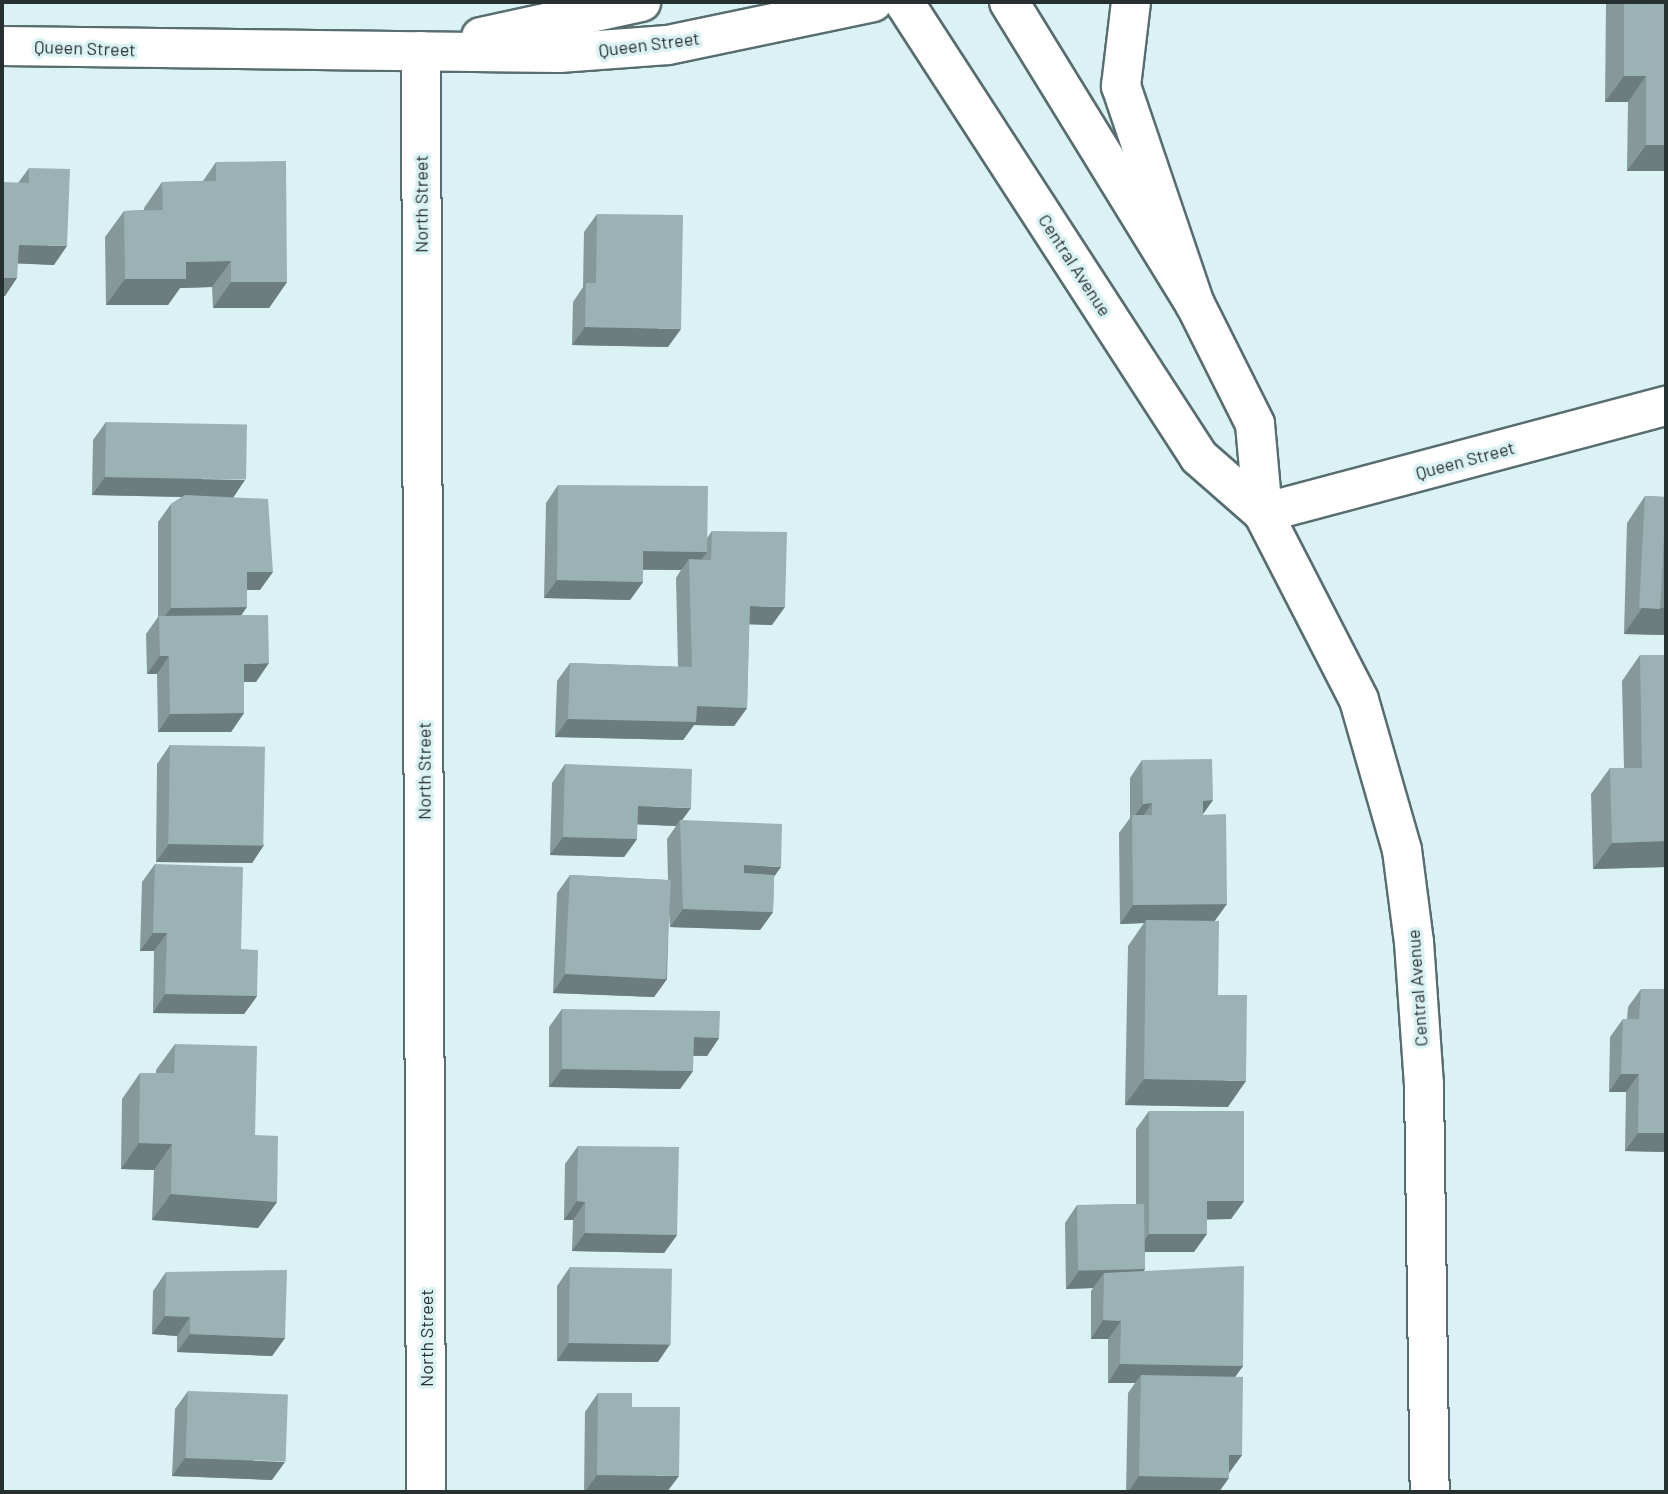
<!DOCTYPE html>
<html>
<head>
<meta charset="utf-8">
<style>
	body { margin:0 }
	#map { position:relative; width:1668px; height:1494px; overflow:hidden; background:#daf2f4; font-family:Barlow,sans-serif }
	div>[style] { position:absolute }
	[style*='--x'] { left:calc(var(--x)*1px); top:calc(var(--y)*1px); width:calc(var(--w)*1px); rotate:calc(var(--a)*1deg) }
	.roads { filter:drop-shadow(2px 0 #586d6f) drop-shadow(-2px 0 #586d6f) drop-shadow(0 2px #586d6f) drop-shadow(0 -2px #586d6f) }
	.street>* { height:38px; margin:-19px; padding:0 19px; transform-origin:19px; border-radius:19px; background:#fff }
	.secondary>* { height:38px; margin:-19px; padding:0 19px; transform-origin:19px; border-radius:19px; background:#fff }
	.highway>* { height:38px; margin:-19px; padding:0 19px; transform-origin:19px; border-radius:19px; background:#fff }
	.wall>* { inset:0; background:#85999b }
	.shaded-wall>* { inset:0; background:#6c7d7e }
	.building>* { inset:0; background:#9bb2b4; transform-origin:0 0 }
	span { translate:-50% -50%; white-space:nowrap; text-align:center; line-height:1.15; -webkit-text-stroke:7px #daf2f4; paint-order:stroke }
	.street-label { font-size:18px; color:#273030 }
	.frame { position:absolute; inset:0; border:4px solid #273030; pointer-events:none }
</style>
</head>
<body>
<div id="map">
	<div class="roads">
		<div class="street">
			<i style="--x:481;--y:37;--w:164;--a:-12.3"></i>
			<i style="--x:2;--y:46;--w:557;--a:0.72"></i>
			<i style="--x:559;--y:53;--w:109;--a:-4.2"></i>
			<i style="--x:668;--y:45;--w:209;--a:-11.8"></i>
			<i style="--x:421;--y:51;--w:1441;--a:89.8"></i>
			<i style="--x:1263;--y:513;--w:417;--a:-14.9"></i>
		</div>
		<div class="secondary">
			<i style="--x:904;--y:2;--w:542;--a:57.04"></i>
			<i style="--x:1199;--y:457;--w:85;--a:41.2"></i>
			<i style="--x:1263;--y:513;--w:210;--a:62.8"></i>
			<i style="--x:1359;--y:700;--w:156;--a:74"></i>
			<i style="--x:1402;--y:850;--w:93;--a:82.6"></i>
			<i style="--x:1414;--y:942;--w:143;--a:86"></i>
			<i style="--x:1424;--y:1085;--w:407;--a:89.2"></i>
			<i style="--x:1009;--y:2;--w:355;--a:58.4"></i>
			<i style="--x:1195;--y:304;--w:134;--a:63.4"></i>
			<i style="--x:1255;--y:424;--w:89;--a:84.9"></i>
		</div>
		<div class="highway">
			<i style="--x:1131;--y:2;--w:85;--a:96.8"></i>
			<i style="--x:1121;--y:86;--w:230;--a:71.3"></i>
		</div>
	</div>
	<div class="wall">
		<i style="clip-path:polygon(1606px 2px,1666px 2px,1666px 171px,1627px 171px,1628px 102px,1605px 102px)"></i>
		<i style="clip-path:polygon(216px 162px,287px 282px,269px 308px,213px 308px,212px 287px,180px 288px,168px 305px,106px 305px,105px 237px,124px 211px,144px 210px,144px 208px,162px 182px,203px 181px)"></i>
		<i style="clip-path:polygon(29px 168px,54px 265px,18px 263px,5px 296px,18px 183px)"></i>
		<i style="clip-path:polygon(597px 214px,668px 347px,572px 345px,573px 302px,583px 287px,584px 232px)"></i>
		<i style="clip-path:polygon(106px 422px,233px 497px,260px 590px,247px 590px,241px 615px,256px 682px,244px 682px,244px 713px,231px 732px,158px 732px,157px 674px,147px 674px,146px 634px,158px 617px,158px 522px,171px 504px,182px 497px,92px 495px,93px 440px)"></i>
		<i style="clip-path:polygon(558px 485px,707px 538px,712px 531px,772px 625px,749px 624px,747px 708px,734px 726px,694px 725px,683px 740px,555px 737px,557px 681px,570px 663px,678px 667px,676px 578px,681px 570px,643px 570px,643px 582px,630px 600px,544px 598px,546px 503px)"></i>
		<i style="clip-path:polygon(1645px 496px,1666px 497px,1666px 635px,1624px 634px,1627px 523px)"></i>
		<i style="clip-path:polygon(1640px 655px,1666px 655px,1666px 867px,1593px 869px,1591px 794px,1610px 768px,1624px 768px,1622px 681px)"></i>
		<i style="clip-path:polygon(170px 745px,264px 845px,252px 863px,156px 862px,157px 764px)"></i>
		<i style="clip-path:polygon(1142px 760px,1213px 800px,1203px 814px,1215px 921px,1218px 995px,1228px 1107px,1125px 1105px,1128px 946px,1144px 923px,1120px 924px,1119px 833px,1130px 818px,1130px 778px)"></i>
		<i style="clip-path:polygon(565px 764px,682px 820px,774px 876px,773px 912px,760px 930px,670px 927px,669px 913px,667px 979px,654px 997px,553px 993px,557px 893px,570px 875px,668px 880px,667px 839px,676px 826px,637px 824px,637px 839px,624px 857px,550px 855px,552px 783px)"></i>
		<i style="clip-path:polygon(155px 864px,241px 949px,257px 996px,244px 1014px,153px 1013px,154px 951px,140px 951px,142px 882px)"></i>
		<i style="clip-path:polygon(1641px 989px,1666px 1152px,1625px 1151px,1626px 1092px,1609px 1092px,1610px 1037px,1623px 1019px,1627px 1019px,1628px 1007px)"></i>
		<i style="clip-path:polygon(562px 1009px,719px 1038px,707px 1056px,693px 1056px,693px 1071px,680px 1089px,549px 1087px,549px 1027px)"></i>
		<i style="clip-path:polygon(175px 1044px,255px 1135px,277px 1202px,258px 1228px,152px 1220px,154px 1170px,121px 1169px,122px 1099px,140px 1073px,156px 1073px,156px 1070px)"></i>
		<i style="clip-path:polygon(1149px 1111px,1244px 1201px,1231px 1219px,1207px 1219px,1194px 1252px,1145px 1252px,1145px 1269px,1144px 1271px,1243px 1366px,1235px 1377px,1242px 1455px,1229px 1473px,1219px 1492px,1126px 1492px,1128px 1393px,1135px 1383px,1108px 1383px,1108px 1339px,1091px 1339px,1091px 1291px,1093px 1288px,1066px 1289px,1065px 1223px,1077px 1205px,1136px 1204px,1136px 1129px)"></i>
		<i style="clip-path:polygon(578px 1146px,677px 1235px,664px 1253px,572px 1251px,573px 1220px,564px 1220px,565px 1164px)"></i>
		<i style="clip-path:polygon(570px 1267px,658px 1362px,557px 1361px,557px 1286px)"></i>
		<i style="clip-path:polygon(166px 1272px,285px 1338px,272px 1356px,177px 1352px,177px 1336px,152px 1334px,153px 1291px)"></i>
		<i style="clip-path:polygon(188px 1391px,272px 1480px,172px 1476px,175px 1409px)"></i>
		<i style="clip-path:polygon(598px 1393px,667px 1492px,584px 1492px,585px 1412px)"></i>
	</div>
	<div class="shaded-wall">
		<i style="clip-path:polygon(1624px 76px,1646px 76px,1628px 102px,1605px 102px)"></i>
		<i style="clip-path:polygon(1646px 145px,1666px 145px,1666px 171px,1627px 171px)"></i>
		<i style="clip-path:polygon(19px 245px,67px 246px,54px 265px,6px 263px)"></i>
		<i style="clip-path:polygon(231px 261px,212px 287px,180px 288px,168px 305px,106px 305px,125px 279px,186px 262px)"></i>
		<i style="clip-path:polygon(2px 278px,17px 278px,5px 296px,2px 296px)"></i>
		<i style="clip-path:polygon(231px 282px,287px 282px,269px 308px,213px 308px)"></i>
		<i style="clip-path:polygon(585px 327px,681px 329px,668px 347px,572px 345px)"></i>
		<i style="clip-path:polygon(105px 477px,245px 480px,233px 498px,92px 495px)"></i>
		<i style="clip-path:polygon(643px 551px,707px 552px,694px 570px,689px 559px,681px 570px,630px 569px)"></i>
		<i style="clip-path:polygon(247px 572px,273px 572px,260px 590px,234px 590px)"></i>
		<i style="clip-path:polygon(557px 580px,643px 582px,630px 600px,544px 598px)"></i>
		<i style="clip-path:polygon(750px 606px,785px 607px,772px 625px,737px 624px)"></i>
		<i style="clip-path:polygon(247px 607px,234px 626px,159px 624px,171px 608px)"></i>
		<i style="clip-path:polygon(1642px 608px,1666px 608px,1666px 635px,1624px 634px)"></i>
		<i style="clip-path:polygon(160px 656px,169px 656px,157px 674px,147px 674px)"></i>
		<i style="clip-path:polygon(269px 663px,256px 682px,231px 682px,244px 664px)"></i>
		<i style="clip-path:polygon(697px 706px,747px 708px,734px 726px,694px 725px,683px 740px,555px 737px,568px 719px)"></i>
		<i style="clip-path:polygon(244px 713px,231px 732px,158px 732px,170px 714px)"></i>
		<i style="clip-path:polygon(1213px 800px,1200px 818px,1203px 801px)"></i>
		<i style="clip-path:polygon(1152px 803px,1139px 822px,1132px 820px,1143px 804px)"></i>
		<i style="clip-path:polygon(638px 806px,691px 808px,680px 823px,680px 820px,676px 826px,625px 824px)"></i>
		<i style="clip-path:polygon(563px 837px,637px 839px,624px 857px,550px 855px)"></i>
		<i style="clip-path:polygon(1666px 841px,1666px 867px,1593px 869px,1612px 843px)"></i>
		<i style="clip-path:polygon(169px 844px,264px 845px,252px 863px,156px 862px)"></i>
		<i style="clip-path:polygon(744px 865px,781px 867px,768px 885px,732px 883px)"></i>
		<i style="clip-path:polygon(1227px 904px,1214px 922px,1146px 920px,1144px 923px,1120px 924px,1133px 905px)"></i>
		<i style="clip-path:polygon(683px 909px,773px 912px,760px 930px,670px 927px)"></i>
		<i style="clip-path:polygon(153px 933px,167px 933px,154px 951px,140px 951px)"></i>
		<i style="clip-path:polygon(565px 974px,667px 979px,654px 997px,553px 993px)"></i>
		<i style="clip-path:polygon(165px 994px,257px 996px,244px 1014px,153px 1013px)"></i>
		<i style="clip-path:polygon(694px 1037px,719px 1038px,707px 1056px,681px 1055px)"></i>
		<i style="clip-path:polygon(562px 1069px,693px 1071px,680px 1089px,549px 1087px)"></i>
		<i style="clip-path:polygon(1621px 1074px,1639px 1074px,1626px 1092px,1609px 1092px)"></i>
		<i style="clip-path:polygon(1144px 1079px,1246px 1081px,1228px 1107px,1125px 1105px)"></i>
		<i style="clip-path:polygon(1638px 1133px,1666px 1133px,1666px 1152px,1625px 1151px)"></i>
		<i style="clip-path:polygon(139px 1143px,172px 1144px,154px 1170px,121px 1169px)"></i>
		<i style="clip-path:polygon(171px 1194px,277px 1202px,258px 1228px,152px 1220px)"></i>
		<i style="clip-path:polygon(577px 1201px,585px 1202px,573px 1220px,564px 1220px)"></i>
		<i style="clip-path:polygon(1207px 1201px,1244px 1201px,1231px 1219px,1194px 1220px)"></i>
		<i style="clip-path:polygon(585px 1233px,677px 1235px,664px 1253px,572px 1251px)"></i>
		<i style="clip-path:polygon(1149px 1234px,1207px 1234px,1194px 1252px,1136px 1252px)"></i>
		<i style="clip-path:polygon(1145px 1269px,1132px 1287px,1104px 1273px,1093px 1288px,1066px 1289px,1079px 1271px)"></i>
		<i style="clip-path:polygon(165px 1316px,190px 1317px,177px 1336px,152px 1334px)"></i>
		<i style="clip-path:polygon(1103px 1320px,1121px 1321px,1108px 1339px,1091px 1339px)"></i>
		<i style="clip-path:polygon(190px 1334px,285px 1338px,272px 1356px,177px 1352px)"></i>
		<i style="clip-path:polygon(569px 1343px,671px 1343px,658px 1362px,557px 1361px)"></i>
		<i style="clip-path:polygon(1120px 1364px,1243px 1366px,1230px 1384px,1141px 1375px,1135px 1383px,1108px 1383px)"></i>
		<i style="clip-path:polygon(1229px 1455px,1242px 1455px,1229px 1473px)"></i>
		<i style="clip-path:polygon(185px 1458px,285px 1462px,272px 1480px,172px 1476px)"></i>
		<i style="clip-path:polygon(597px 1475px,679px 1476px,667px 1492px,585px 1492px)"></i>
		<i style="clip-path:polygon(1139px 1476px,1229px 1478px,1219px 1492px,1128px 1492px)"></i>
	</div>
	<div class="building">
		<i style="clip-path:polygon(1624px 2px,1666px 2px,1666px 145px,1646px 145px,1646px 76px,1624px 76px)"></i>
		<i style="clip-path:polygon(286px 161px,287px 282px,231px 282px,231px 261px,186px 262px,186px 279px,125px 279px,124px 211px,163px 210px,162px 182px,216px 181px,216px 162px)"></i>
		<i style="clip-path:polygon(29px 168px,70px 169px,67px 246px,19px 245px,17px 278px,2px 278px,2px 182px,29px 183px)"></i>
		<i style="clip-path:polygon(597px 214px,683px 215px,681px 329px,585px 327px,586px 283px,596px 283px)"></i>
		<i style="left:106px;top:422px;width:141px;height:55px;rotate:1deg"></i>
		<i style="clip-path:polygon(558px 485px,708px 486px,707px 552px,643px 551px,643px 582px,557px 580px)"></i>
		<i style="clip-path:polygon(185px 495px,268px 499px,273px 572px,247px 572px,247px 607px,171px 608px,171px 504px)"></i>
		<i style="left:1645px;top:496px;width:21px;height:112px;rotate:3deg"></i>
		<i style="clip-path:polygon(712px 531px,787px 532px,785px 607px,750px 606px,747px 708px,697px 706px,696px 722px,568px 719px,570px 663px,692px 667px,689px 559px,711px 560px)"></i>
		<i style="clip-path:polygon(268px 615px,269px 663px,244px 664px,244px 713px,170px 714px,169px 656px,160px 656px,159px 616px)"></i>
		<i style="clip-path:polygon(1640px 655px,1666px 655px,1666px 841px,1612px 843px,1610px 768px,1642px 768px)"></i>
		<i style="left:170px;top:745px;width:95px;height:99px;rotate:1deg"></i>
		<i style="clip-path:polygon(1212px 759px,1213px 800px,1203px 801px,1203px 815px,1226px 814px,1227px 904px,1133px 905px,1132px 815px,1152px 815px,1152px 803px,1143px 804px,1142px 760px)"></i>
		<i style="clip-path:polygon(565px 764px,692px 769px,691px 808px,638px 806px,637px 839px,563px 837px)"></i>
		<i style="clip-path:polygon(680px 820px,782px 824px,781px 867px,744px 865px,744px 873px,774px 875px,773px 912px,683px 909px)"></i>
		<i style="clip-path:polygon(155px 864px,243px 867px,241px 949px,258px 950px,257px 996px,165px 994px,167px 933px,153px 933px)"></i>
		<i style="left:570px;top:875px;width:101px;height:99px;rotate:3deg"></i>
		<i style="clip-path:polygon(1146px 920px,1219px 921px,1218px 995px,1247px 995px,1246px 1081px,1144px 1079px)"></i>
		<i style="clip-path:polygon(1641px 989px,1666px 989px,1666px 1133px,1638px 1133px,1639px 1074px,1621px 1074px,1623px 1019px,1639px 1019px)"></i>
		<i style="clip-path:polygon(562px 1009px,720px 1011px,719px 1038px,694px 1037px,693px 1071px,562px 1069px)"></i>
		<i style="clip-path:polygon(175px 1044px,257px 1046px,255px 1135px,278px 1136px,277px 1202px,171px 1194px,172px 1144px,139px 1143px,140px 1073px,174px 1073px)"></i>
		<i style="clip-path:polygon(1149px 1111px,1244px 1111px,1244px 1201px,1207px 1201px,1207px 1234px,1149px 1234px)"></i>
		<i style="clip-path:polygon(578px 1146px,679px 1147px,677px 1235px,585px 1233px,585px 1202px,577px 1201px)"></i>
		<i style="left:1144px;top:1204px;width:65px;height:67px;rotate:89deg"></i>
		<i style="clip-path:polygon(1244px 1266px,1243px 1366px,1120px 1364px,1121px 1321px,1103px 1320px,1104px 1273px)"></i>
		<i style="left:570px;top:1267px;width:102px;height:76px;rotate:1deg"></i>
		<i style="clip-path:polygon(287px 1270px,285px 1338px,190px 1334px,190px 1317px,165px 1316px,166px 1272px)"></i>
		<i style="clip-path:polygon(1141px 1375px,1243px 1377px,1242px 1455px,1229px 1455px,1229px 1478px,1139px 1476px)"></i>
		<i style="left:188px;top:1391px;width:100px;height:67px;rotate:2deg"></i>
		<i style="clip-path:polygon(598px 1393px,632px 1393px,632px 1407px,680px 1407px,679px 1476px,597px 1475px)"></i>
	</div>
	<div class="street-label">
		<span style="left:649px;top:44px;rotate:-7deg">Queen Street</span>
		<span style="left:85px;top:48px;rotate:2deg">Queen Street</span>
		<span style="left:421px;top:204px;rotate:-90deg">North Street</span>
		<span style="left:1075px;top:265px;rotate:57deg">Central Avenue</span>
		<span style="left:1465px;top:460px;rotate:-15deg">Queen Street</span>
		<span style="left:424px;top:771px;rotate:-90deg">North Street</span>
		<span style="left:1417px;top:988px;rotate:-94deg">Central Avenue</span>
		<span style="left:426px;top:1338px;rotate:-90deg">North Street</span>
	</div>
	<div class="frame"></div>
</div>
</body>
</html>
